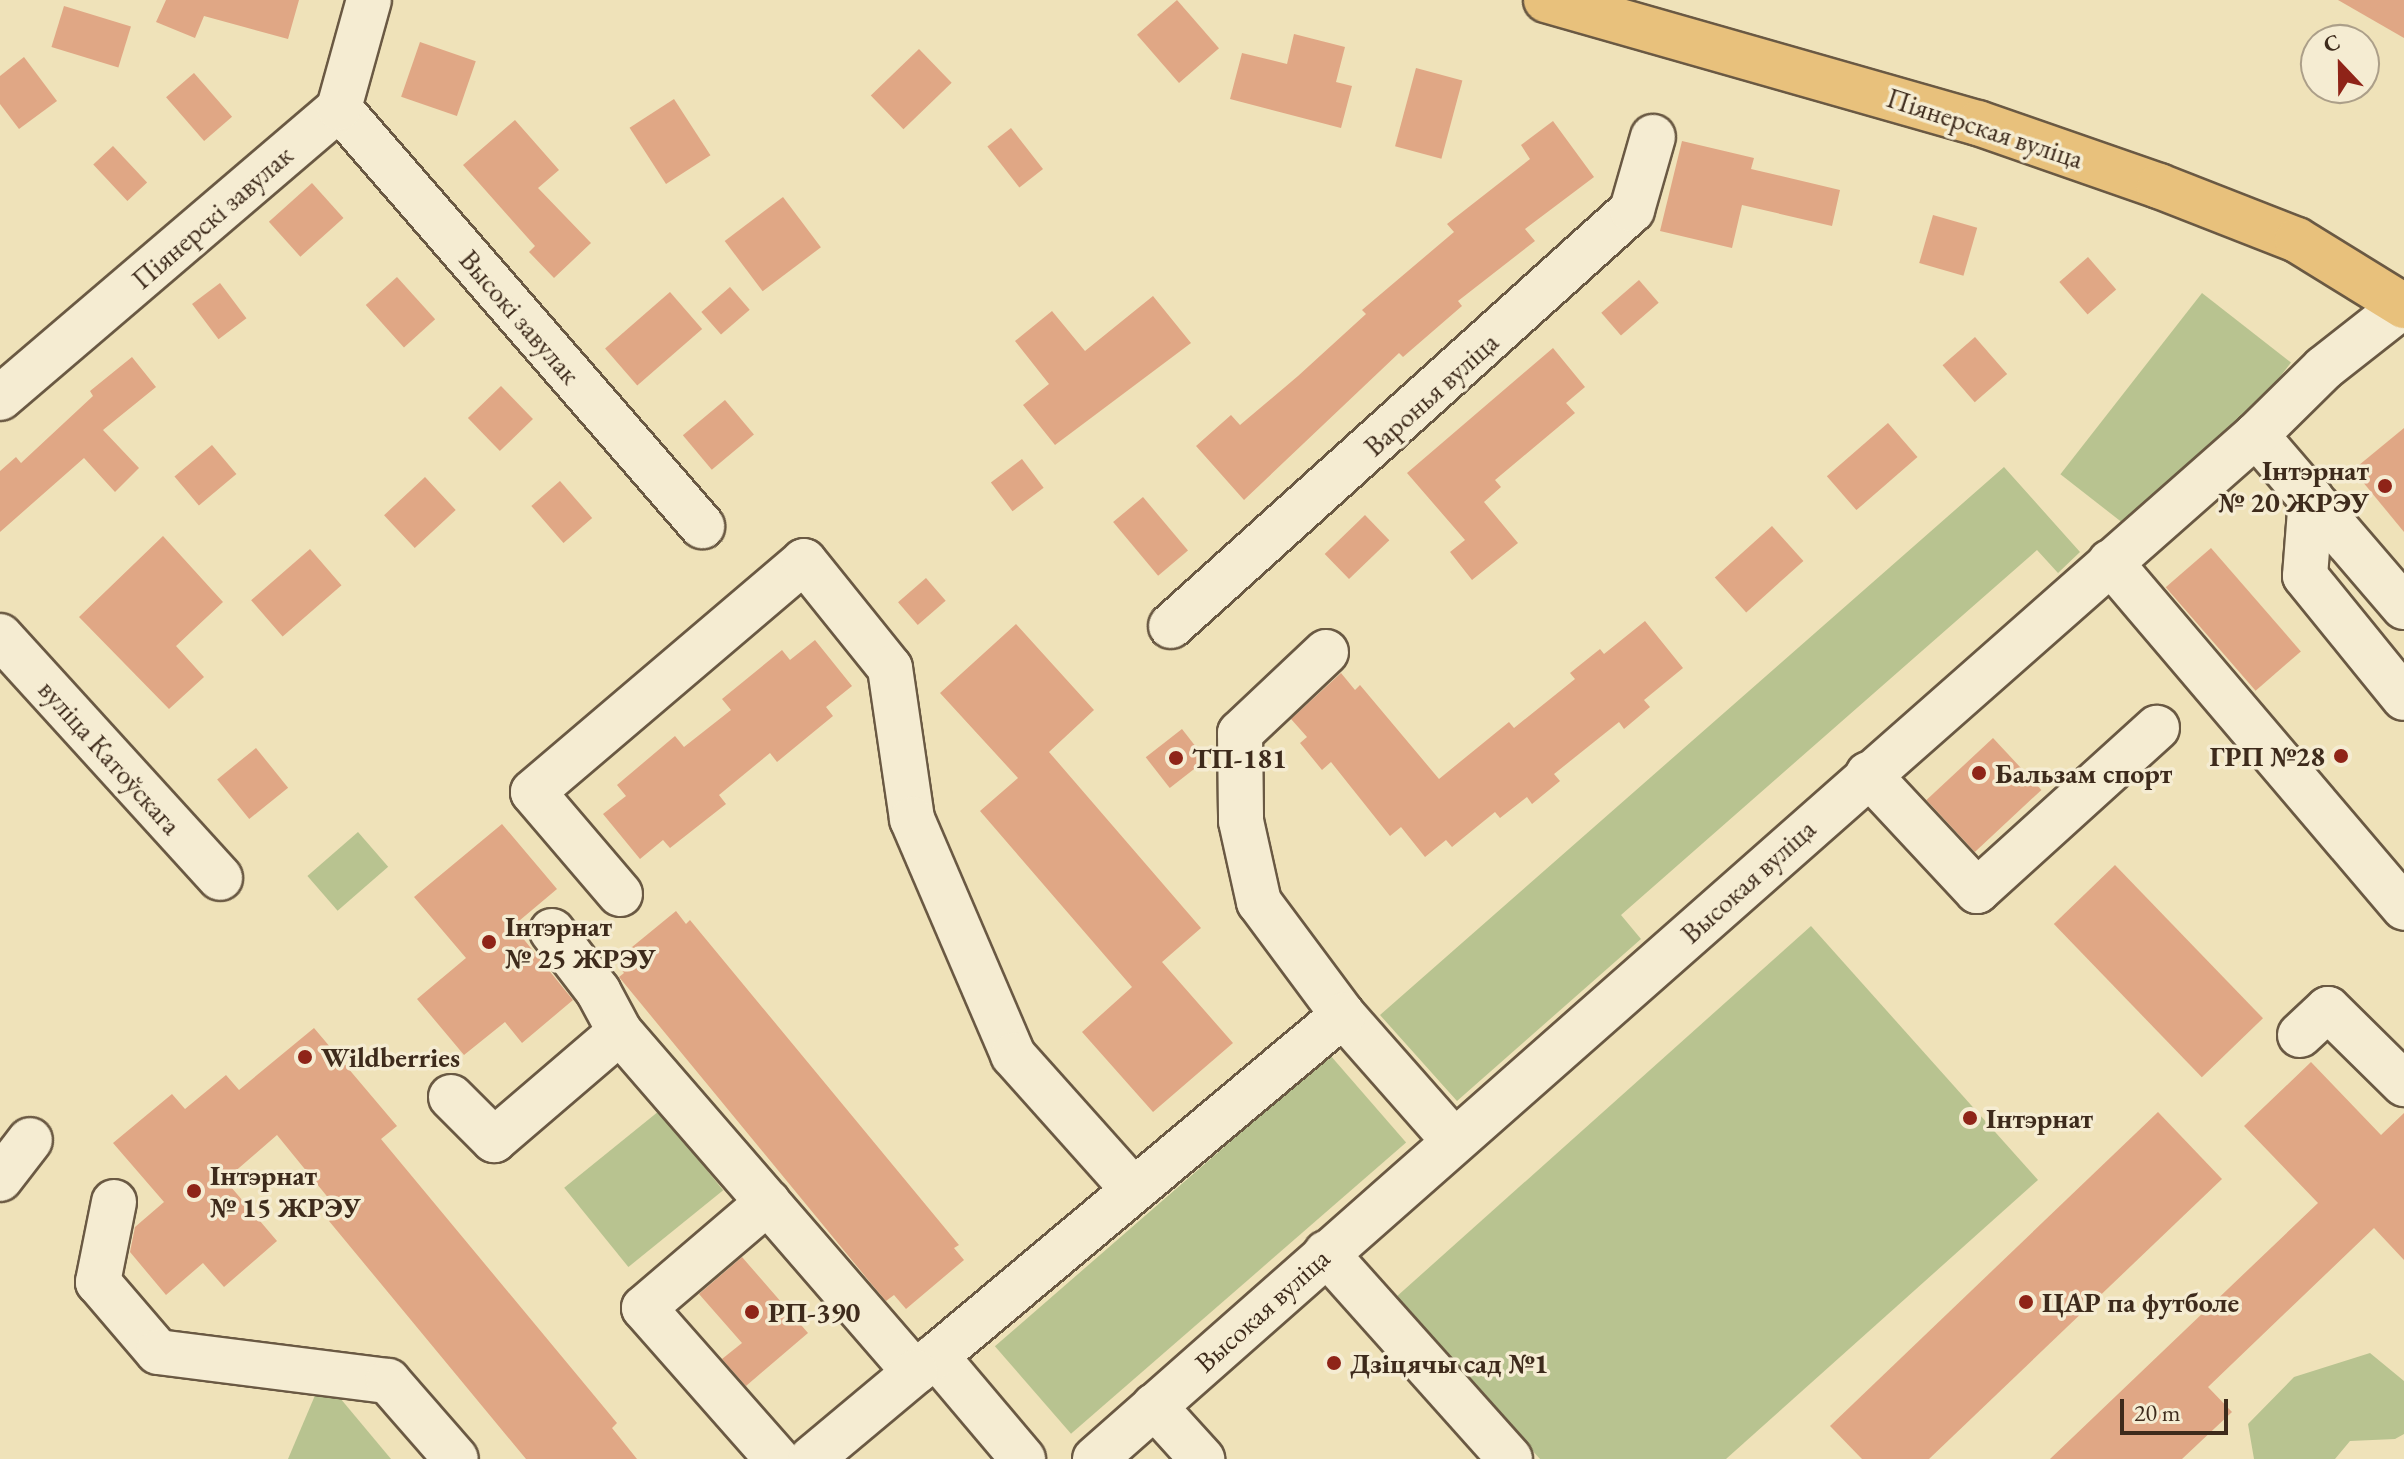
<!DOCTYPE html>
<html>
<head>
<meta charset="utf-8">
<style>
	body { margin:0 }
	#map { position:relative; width:2404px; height:1459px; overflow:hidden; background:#efe2b9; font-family:"EB Garamond",serif }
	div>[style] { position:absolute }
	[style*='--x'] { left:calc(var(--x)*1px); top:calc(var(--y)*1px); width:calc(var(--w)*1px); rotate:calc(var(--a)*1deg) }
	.green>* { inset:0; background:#b8c390; transform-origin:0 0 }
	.building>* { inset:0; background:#e0a785; transform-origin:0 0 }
	.roads { filter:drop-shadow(2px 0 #6a5943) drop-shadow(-2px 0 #6a5943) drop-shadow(0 2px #6a5943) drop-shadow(0 -2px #6a5943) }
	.minor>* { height:44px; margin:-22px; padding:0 22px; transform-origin:22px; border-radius:22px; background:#f5ecd2 }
	.major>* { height:44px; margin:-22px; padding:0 22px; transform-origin:22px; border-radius:22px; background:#e8c17c }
	.dots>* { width:22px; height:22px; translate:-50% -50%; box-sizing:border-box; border:4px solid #f5ecd2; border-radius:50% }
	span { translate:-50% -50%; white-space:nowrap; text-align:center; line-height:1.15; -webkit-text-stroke:7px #f5ecd2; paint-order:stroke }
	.street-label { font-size:28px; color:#3e2b1c }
	.poi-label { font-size:28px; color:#3e2b1c; font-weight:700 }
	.right { translate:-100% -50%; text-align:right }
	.left { translate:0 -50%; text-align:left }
	.north { position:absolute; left:2300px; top:24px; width:80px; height:80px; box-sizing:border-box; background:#f5ecd2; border:2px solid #ac9f89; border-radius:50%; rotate:338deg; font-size:22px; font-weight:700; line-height:32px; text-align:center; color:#3e2b1c }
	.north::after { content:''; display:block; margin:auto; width:28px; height:36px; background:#8f2418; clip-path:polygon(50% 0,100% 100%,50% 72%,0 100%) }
	.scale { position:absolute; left:2120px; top:1399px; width:108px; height:36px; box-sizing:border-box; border:4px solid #3e2b1c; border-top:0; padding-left:10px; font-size:24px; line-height:28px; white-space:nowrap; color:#3e2b1c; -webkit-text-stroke:6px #f5ecd2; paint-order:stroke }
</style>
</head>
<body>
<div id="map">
	<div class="green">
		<i style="left:2202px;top:293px;width:113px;height:230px;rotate:38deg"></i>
		<i style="clip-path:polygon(2004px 467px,2080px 552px,2058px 573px,2037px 550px,1621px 915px,1641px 939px,1457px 1101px,1380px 1015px)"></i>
		<i style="left:358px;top:832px;width:46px;height:67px;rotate:49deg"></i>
		<i style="clip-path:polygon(1811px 926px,2038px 1180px,1726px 1459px,1540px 1459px,1395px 1298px)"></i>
		<i style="left:1330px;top:1055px;width:116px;height:444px;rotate:49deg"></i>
		<i style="left:659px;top:1111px;width:102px;height:122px;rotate:51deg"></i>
		<i style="clip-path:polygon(2370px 1353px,2404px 1381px,2404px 1434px,2395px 1439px,2350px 1441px,2335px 1459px,2254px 1459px,2248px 1424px,2294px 1377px)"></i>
		<i style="clip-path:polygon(316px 1393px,340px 1398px,391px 1459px,288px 1459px)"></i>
	</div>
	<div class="building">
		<i style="clip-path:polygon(166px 0,299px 0,288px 39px,204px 16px,195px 38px,156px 22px)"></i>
		<i style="left:1177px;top:0;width:64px;height:53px;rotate:49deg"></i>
		<i style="clip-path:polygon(2338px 0,2404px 0,2404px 38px)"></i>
		<i style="left:64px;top:6px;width:70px;height:43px;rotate:17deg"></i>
		<i style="clip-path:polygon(1294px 34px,1345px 47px,1336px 82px,1352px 86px,1341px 128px,1230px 99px,1242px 53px,1287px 64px)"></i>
		<i style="left:420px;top:42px;width:59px;height:58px;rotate:19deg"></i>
		<i style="left:919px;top:49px;width:47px;height:67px;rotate:46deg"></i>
		<i style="clip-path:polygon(24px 57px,57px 101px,19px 129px,0 104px,0 76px)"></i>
		<i style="left:1416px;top:68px;width:48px;height:81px;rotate:15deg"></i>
		<i style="left:194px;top:73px;width:58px;height:37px;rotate:49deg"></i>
		<i style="left:674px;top:99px;width:67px;height:53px;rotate:57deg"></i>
		<i style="clip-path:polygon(515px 120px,559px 170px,538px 188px,591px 243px,554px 278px,529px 252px,535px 246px,463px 165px)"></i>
		<i style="clip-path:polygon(1553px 121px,1594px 177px,1525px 229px,1535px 241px,1458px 301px,1462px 306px,1403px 357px,1399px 353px,1244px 500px,1196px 446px,1231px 415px,1240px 425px,1298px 376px,1366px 314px,1362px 310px,1454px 232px,1447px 224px,1530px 159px,1521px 145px)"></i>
		<i style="left:1011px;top:128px;width:52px;height:30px;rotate:52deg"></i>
		<i style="clip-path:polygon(1682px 141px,1754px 158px,1751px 169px,1840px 190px,1832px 226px,1742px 205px,1732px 248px,1660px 231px)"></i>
		<i style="left:113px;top:146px;width:50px;height:27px;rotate:47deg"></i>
		<i style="left:312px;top:183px;width:47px;height:58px;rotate:48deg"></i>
		<i style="left:783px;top:197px;width:63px;height:73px;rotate:53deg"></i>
		<i style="left:1933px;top:215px;width:46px;height:50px;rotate:16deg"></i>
		<i style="left:2088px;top:257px;width:43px;height:38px;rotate:49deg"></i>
		<i style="left:397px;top:277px;width:57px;height:42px;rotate:48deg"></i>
		<i style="left:1639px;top:280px;width:30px;height:50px;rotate:49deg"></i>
		<i style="left:220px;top:283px;width:44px;height:35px;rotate:53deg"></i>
		<i style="left:730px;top:287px;width:30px;height:38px;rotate:49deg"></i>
		<i style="left:670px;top:292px;width:49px;height:86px;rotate:49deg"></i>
		<i style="clip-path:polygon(1153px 296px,1191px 343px,1055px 445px,1023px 405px,1049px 384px,1015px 341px,1052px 311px,1085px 351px)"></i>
		<i style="left:1975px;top:337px;width:49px;height:43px;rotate:49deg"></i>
		<i style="clip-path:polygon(1553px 348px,1585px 387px,1566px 403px,1575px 413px,1495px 480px,1501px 487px,1484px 502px,1518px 543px,1472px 580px,1450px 552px,1465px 540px,1407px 473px)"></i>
		<i style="clip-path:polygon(132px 357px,156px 387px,103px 430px,139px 468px,115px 492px,84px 458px,0 532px,0 471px,16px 457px,21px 463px,93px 396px,90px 391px)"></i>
		<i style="left:501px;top:386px;width:46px;height:46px;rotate:46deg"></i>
		<i style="left:725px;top:400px;width:45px;height:55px;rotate:50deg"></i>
		<i style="left:1888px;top:423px;width:45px;height:81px;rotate:49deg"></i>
		<i style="clip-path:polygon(2404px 428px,2404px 532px,2353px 470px)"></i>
		<i style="left:212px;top:445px;width:38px;height:49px;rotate:50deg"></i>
		<i style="left:1022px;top:459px;width:36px;height:39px;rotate:53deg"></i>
		<i style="left:425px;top:477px;width:45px;height:56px;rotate:47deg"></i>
		<i style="left:560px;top:481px;width:49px;height:38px;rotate:49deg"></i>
		<i style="left:1143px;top:497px;width:70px;height:39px;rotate:50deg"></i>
		<i style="left:1365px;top:515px;width:35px;height:56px;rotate:46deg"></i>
		<i style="left:1772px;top:526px;width:47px;height:77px;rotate:48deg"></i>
		<i style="clip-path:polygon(163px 536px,223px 602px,176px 646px,204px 677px,169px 709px,79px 617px)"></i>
		<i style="left:2211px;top:548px;width:137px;height:60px;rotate:49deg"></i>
		<i style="left:310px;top:549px;width:48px;height:78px;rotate:49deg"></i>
		<i style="left:926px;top:578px;width:30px;height:37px;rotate:49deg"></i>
		<i style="clip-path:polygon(1645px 621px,1683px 668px,1644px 700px,1650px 707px,1624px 729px,1619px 722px,1554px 774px,1560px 781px,1532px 804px,1527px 797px,1500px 818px,1495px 812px,1452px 847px,1446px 840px,1425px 857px,1401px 827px,1390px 836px,1331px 762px,1322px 770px,1300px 743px,1307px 737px,1291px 719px,1341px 673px,1355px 690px,1360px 685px,1439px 779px,1509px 722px,1514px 728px,1575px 679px,1570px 673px,1600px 649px,1604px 654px)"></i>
		<i style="clip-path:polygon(1016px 624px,1094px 710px,1049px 752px,1201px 928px,1162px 962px,1233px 1043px,1153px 1112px,1082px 1032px,1132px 987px,980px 811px,1018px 778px,940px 693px)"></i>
		<i style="clip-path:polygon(815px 640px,852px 686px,826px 707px,833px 716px,777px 762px,770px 753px,719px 795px,726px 804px,670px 848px,663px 840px,640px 859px,603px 814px,626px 796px,617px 785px,675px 736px,684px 747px,731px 710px,722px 699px,782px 650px,790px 660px)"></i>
		<i style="left:1182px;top:729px;width:39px;height:46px;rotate:52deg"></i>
		<i style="left:1993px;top:738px;width:71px;height:91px;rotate:47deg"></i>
		<i style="left:256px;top:748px;width:51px;height:50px;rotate:51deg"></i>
		<i style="clip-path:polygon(502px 824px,557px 889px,513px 926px,573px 1000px,522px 1043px,505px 1022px,464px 1055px,417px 999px,466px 958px,414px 897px)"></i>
		<i style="left:2115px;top:865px;width:213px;height:85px;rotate:46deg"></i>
		<i style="clip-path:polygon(676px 911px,686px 924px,690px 920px,959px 1245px,954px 1248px,964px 1260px,906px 1309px,894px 1295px,886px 1301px,874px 1287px,619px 977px,624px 973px,615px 961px)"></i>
		<i style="clip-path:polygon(314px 1028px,397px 1126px,381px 1139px,617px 1423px,612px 1428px,637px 1459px,526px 1459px,329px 1221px,334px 1216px,325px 1204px,330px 1200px,277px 1135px,225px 1180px,277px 1241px,224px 1287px,203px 1263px,166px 1295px,130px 1252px,135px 1227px,164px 1202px,113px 1143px,172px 1094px,185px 1109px,226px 1075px,239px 1090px)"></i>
		<i style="clip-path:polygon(2311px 1062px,2381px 1135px,2404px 1113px,2404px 1260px,2374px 1228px,2208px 1387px,2232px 1412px,2182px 1459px,2050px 1459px,2318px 1203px,2244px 1126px)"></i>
		<i style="clip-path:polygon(2158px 1112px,2222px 1179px,1929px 1459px,1862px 1459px,1830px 1426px)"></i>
		<i style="clip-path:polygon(742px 1257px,808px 1333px,746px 1386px,722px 1359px,742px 1343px,699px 1294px)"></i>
	</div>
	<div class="roads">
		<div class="minor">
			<i style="--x:339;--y:108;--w:554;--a:49.03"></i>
			<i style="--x:0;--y:398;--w:446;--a:-40.5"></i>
			<i style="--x:339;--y:108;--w:112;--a:-74.5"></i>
			<i style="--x:2256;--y:435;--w:227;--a:49.3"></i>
			<i style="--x:2311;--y:498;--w:78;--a:94.4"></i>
			<i style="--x:2305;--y:576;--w:157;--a:50.9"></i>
			<i style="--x:2110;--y:562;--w:454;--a:49.6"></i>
			<i style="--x:1171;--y:626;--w:621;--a:-42.06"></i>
			<i style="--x:1632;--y:210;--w:76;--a:-74"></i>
			<i style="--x:0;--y:636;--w:327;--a:47.7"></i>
			<i style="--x:1326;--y:652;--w:118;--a:136.7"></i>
			<i style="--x:1240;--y:733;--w:88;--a:89.3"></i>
			<i style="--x:1241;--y:821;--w:83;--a:77.5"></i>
			<i style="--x:1259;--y:902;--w:141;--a:53.4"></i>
			<i style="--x:1343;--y:1015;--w:168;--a:48.6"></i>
			<i style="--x:1868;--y:774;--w:160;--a:47"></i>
			<i style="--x:1977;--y:891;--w:243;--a:-42.2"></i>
			<i style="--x:620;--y:894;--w:134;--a:-130.5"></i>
			<i style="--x:533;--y:792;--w:356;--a:-40.4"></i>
			<i style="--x:804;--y:561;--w:137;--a:51.2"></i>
			<i style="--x:890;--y:668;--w:153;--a:81.7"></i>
			<i style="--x:912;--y:819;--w:257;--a:66.8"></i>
			<i style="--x:1013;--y:1055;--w:180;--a:48.2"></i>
			<i style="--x:552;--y:931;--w:76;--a:52.5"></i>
			<i style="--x:598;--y:991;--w:47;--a:61.8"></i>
			<i style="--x:2300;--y:1035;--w:38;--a:-43"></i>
			<i style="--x:2328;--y:1009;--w:107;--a:44.6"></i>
			<i style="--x:451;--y:1097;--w:61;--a:45"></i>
			<i style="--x:494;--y:1140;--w:166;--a:-40.6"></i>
			<i style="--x:620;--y:1032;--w:450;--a:49.1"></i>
			<i style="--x:915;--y:1372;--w:26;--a:-37"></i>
			<i style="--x:936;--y:1356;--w:135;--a:49.8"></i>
			<i style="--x:0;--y:1179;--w:49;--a:-52.4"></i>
			<i style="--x:114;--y:1202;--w:82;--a:101.3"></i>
			<i style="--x:98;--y:1282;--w:92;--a:49.4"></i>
			<i style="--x:158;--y:1352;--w:232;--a:7.2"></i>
			<i style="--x:388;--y:1381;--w:103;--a:48.9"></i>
			<i style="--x:768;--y:1202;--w:163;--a:139.5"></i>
			<i style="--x:644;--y:1308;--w:201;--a:48.6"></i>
			<i style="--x:1326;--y:1253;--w:276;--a:48.2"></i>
			<i style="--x:936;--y:1356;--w:531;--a:-39.96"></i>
			<i style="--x:1154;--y:1406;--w:72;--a:47.8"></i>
			<i style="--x:811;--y:1459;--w:136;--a:-39.9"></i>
			<i style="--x:1095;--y:1459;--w:1548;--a:-41.41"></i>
			<i style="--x:2256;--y:435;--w:95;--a:-44.6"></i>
			<i style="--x:2324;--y:368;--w:102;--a:-38.2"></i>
		</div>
		<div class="major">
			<i style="--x:1546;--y:0;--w:449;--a:15.9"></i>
			<i style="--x:1978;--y:123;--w:192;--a:19.2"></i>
			<i style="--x:2159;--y:186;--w:148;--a:21.4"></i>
			<i style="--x:2297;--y:240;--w:126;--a:31.7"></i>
		</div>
	</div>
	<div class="dots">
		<i style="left:2385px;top:486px;background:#8f2418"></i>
		<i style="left:2341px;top:756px;background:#8f2418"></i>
		<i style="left:1176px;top:758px;background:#8f2418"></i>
		<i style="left:1979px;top:773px;background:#8f2418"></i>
		<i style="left:489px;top:942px;background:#8f2418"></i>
		<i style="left:305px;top:1057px;background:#8f2418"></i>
		<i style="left:1970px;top:1118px;background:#8f2418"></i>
		<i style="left:194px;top:1191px;background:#8f2418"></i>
		<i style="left:2026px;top:1302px;background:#8f2418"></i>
		<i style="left:752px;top:1312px;background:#8f2418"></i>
		<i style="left:1334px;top:1363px;background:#8f2418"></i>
	</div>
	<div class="street-label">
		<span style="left:1985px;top:128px;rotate:18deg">Піянерская вуліца</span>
		<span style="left:212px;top:217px;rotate:-41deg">Піянерскі завулак</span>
		<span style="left:520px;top:317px;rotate:49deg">Высокі завулак</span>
		<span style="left:1431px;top:394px;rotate:-42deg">Варонья вуліца</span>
		<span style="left:110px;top:757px;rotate:48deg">вуліца Катоўскага</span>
		<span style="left:1748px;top:881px;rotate:-42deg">Высокая вуліца</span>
		<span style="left:1262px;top:1310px;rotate:-42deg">Высокая вуліца</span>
	</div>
	<div class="poi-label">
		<span class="right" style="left:2369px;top:486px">Інтэрнат<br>№ 20 ЖРЭУ</span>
		<span class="right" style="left:2325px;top:756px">ГРП №28</span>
		<span class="left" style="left:1192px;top:758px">ТП-181</span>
		<span class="left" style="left:1995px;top:773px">Бальзам спорт</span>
		<span class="left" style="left:505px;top:942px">Інтэрнат<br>№ 25 ЖРЭУ</span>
		<span class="left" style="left:321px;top:1057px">Wildberries</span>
		<span class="left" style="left:1986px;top:1118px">Інтэрнат</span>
		<span class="left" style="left:210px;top:1191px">Інтэрнат<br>№ 15 ЖРЭУ</span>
		<span class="left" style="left:2042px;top:1302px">ЦАР па футболе</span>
		<span class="left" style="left:768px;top:1312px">РП-390</span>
		<span class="left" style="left:1350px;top:1363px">Дзіцячы сад №1</span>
	</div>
	<div class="north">С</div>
	<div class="scale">20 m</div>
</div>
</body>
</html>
